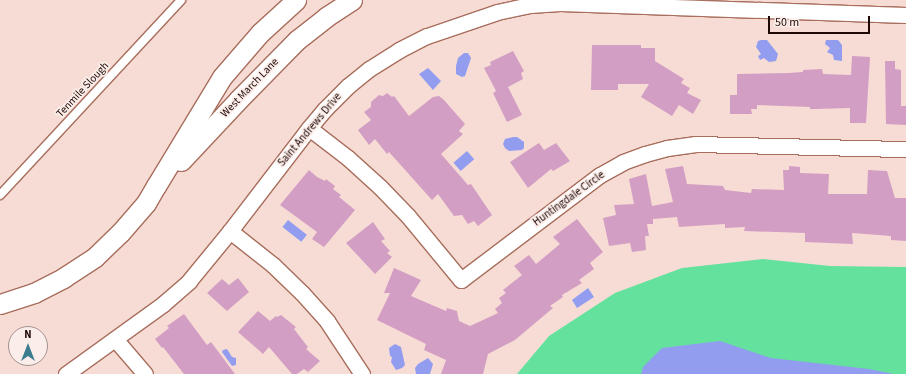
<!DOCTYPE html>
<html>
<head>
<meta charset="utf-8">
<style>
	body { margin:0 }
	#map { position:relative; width:906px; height:374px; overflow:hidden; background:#f7dcd5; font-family:"Source Sans 3",sans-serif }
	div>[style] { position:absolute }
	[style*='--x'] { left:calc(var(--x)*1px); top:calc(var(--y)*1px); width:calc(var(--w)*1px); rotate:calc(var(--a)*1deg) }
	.green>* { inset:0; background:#63e19d }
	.water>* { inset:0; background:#929df0; transform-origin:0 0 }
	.building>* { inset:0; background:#d39ec3 }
	.roads { filter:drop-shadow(1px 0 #a86e5d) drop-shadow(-1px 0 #a86e5d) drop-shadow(0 1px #a86e5d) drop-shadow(0 -1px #a86e5d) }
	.service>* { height:8px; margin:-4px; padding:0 4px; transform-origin:4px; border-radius:4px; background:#fff }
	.minor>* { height:15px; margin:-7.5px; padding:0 7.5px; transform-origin:7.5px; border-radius:7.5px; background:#fff }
	.tertiary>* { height:19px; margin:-9.5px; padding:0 9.5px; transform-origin:9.5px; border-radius:9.5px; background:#fff }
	span { translate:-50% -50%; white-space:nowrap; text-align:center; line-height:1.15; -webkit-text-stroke:3.5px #fbede9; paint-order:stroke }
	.street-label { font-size:11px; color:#1d0804 }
	.north { position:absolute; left:8px; top:326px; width:40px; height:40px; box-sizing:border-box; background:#fbede9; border:1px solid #a2918d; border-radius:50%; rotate:0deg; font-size:11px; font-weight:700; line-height:16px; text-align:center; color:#1d0804 }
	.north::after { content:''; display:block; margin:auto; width:14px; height:18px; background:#3b7d8e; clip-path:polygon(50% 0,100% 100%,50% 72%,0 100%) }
	.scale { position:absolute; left:768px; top:16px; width:102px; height:18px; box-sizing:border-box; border:2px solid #1d0804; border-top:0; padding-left:5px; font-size:12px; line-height:14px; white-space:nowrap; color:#1d0804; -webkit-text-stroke:3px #fbede9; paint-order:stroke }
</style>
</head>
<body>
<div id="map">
	<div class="green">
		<i style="clip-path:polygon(763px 259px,830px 266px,906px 267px,906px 374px,517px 374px,549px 336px,615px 293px,682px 268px)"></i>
	</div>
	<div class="water">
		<i style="clip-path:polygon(761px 40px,767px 40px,778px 54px,776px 61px,769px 62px,764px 58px,760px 60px,758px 56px,761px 54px,756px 47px,758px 41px)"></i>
		<i style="clip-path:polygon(826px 40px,838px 40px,842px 45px,842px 61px,834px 60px,833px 55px,827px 52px,830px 48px,825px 44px)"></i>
		<i style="clip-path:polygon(464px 53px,468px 53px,471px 58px,465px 76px,462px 77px,456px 74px,456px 66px,458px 58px)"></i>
		<i style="clip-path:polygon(428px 68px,441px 81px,433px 90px,419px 74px)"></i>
		<i style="clip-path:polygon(513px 137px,517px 137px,524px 142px,524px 148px,522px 150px,509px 151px,505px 148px,503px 144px,505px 139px)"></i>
		<i style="left:467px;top:151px;width:11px;height:18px;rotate:49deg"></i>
		<i style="left:288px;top:220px;width:24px;height:9px;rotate:38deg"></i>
		<i style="clip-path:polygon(588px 288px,594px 297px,577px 308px,572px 300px)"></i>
		<i style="clip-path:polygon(720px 341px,771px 358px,869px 369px,894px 374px,641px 374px,643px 367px,662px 348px)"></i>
		<i style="clip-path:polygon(395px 344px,401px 347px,405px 365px,402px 368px,396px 370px,391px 362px,392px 357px,390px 356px,389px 348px)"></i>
		<i style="clip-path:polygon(227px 349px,232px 357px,236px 358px,236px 365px,232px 366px,222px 352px,223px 350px)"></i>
		<i style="clip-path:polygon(428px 358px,433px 364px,430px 374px,416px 374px,415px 368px,418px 364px)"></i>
	</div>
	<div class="building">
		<i style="clip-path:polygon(592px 45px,641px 45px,641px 48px,655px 48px,655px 61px,684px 79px,681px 83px,690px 88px,687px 93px,701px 100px,693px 114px,679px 105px,672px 116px,641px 97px,649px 84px,618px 84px,618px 90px,591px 90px)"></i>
		<i style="clip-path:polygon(513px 51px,524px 71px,521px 73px,523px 79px,508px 87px,522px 115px,507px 122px,493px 93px,496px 91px,484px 68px,491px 65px,490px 62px)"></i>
		<i style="clip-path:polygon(852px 56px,870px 57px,866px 123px,850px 123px,850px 108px,815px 109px,810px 109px,810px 107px,757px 105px,757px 109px,751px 109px,752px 114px,730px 114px,730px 95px,737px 95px,737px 74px,788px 73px,803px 72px,803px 70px,822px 69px,823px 74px,851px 75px)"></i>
		<i style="clip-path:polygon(885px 61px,895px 61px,895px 69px,901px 70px,901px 106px,906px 106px,906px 125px,886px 124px)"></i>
		<i style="clip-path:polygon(387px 93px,392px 97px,394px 96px,409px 116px,433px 97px,439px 96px,444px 100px,465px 124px,459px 131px,463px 134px,441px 154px,468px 185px,471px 184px,492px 215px,478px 226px,474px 221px,468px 224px,462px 215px,454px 216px,438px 194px,432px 200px,389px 152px,387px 154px,375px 139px,369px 145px,358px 130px,371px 120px,364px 112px,371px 107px,371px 102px,379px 95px,383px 96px)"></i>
		<i style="clip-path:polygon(539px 143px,544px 150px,556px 143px,570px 161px,553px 171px,551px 169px,528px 188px,510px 162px)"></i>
		<i style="clip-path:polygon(683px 166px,687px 184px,723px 186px,725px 190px,751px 193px,752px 189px,784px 190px,783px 170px,789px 170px,789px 166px,800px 167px,800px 173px,829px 174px,828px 194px,867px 194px,868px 170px,887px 171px,895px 198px,906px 198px,906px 241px,891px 240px,891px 236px,852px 233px,853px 244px,805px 242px,805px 233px,744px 231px,745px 227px,725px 228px,725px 224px,679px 227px,677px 217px,653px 219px,653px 224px,647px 224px,649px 236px,645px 236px,646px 250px,632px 252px,630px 243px,609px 246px,603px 218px,616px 215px,614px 205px,634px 204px,629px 179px,646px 174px,652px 206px,673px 202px,665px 169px)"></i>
		<i style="clip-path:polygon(309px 170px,317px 177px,325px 181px,326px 179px,335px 186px,333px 189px,341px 195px,339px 197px,355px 210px,324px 247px,312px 239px,317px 232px,280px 205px)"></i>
		<i style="clip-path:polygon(577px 219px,603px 252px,590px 263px,594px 269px,579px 280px,582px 283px,562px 295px,563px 297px,550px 306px,553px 308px,515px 340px,488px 354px,483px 374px,441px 374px,446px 360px,424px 350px,426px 344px,377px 320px,390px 293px,384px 293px,394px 268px,421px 280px,411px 296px,446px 311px,447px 308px,457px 311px,459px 321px,470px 326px,498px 313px,495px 309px,502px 303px,499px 298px,506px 293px,503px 290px,522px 275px,514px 266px,529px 255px,536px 264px,560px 244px,553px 237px)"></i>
		<i style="clip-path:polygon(373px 222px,385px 239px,381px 241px,390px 251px,387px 253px,392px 257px,375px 274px,346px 243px)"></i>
		<i style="clip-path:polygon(238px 278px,249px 292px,227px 311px,207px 293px,222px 279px,229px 285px)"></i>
		<i style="clip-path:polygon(258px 311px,270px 321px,276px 316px,277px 317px,281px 315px,296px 327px,294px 329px,308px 347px,306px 349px,320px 361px,308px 372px,304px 369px,297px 374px,292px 374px,269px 347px,263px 354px,238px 332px)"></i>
		<i style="clip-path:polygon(184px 314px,207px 345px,211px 342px,235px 374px,184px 374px,163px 347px,162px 348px,155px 339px,169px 328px,167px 326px)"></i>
	</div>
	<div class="roads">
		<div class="service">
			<i style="--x:0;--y:195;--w:266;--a:-47.1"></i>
		</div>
		<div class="minor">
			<i style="--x:309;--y:128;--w:49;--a:37.6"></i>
			<i style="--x:348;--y:158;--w:43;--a:42.2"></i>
			<i style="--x:380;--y:187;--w:40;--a:46"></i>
			<i style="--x:408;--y:216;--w:83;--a:50.4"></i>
			<i style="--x:461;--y:280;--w:174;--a:-37.1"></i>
			<i style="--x:600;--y:175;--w:26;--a:-29"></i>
			<i style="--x:623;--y:162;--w:23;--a:-20"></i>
			<i style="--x:645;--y:154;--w:23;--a:-15"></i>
			<i style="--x:667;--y:148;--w:29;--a:-8"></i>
			<i style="--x:696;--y:144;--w:210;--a:1.4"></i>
			<i style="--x:230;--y:231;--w:55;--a:38.3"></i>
			<i style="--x:273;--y:265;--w:40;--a:44"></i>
			<i style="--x:302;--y:293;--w:38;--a:48"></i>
			<i style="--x:327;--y:321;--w:64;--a:56.6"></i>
			<i style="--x:115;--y:339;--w:46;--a:49.4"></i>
			<i style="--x:66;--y:374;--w:120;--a:-35.8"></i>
			<i style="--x:163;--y:304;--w:35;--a:-41"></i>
			<i style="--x:189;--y:281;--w:65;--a:-50.6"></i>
			<i style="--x:230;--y:231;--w:130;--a:-52.5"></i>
			<i style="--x:309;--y:128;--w:25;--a:-50"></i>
			<i style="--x:325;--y:109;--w:33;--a:-45"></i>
			<i style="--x:348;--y:86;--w:27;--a:-39"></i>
			<i style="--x:369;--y:69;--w:36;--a:-32"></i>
			<i style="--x:399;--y:50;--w:31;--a:-27"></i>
			<i style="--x:427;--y:36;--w:74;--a:-18.9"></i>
			<i style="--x:497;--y:12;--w:34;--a:-12"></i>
			<i style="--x:530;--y:5;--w:30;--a:-4"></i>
			<i style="--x:560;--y:3;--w:346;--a:2"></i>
		</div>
		<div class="tertiary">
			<i style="--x:181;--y:161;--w:83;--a:-46.9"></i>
			<i style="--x:238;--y:100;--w:84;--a:-45.5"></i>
			<i style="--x:297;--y:40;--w:37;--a:-38"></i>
			<i style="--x:326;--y:17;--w:31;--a:-33"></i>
			<i style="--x:0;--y:304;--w:36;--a:-18"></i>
			<i style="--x:34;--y:293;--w:33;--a:-27"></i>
			<i style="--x:63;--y:278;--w:38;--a:-33"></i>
			<i style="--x:95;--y:257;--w:35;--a:-44"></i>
			<i style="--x:120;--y:233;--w:40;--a:-49"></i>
			<i style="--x:146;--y:203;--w:20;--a:-60"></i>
			<i style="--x:156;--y:186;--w:127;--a:-58.8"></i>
			<i style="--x:222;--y:77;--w:58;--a:-49.2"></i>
			<i style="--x:260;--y:33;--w:49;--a:-42.5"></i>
		</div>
	</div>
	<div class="street-label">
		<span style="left:250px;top:88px;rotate:-46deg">West March Lane</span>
		<span style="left:83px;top:90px;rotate:-47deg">Tenmile Slough</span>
		<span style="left:310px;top:130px;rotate:-50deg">Saint Andrews Drive</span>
		<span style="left:569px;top:199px;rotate:-36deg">Huntingdale Circle</span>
	</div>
	<div class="north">N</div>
	<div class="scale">50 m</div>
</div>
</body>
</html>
